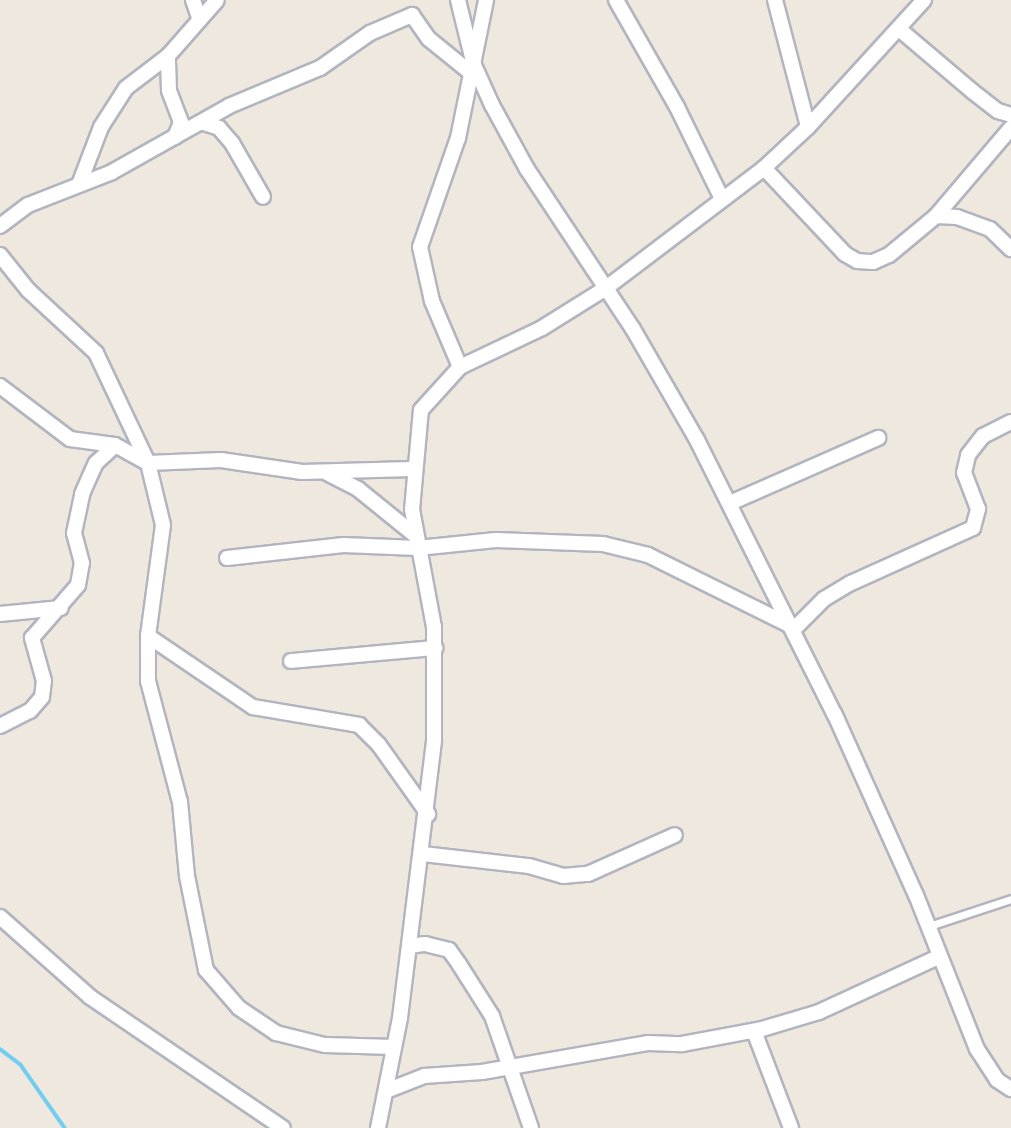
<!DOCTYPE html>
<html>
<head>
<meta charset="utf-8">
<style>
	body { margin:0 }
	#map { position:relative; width:1011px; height:1128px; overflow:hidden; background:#eee8df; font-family:Lato,sans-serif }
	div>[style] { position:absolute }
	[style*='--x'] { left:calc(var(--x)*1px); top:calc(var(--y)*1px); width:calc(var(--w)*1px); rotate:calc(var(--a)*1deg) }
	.stream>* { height:3.5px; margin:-1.75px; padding:0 1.75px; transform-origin:1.75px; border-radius:1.75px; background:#72cef0 }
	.roads { filter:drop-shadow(2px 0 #b2b5c0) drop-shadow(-2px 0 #b2b5c0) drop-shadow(0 2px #b2b5c0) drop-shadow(0 -2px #b2b5c0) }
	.lane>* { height:7px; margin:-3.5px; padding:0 3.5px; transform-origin:3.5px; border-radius:3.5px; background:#fff }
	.street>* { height:14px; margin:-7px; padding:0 7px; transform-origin:7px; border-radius:7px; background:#fff }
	span { translate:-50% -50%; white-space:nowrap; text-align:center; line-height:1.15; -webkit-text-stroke:6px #fff; paint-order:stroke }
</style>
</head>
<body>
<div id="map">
	<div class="stream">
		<i style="--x:0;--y:1049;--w:26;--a:37"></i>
		<i style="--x:21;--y:1065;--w:77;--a:55.1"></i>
	</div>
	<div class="roads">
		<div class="lane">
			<i style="--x:929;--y:926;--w:86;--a:-18.2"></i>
		</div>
		<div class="street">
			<i style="--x:193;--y:0;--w:18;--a:71"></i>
			<i style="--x:458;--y:0;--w:67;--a:76.2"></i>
			<i style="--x:474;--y:65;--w:44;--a:65.8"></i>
			<i style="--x:492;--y:105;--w:73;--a:61.3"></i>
			<i style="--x:527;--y:169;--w:192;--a:56.5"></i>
			<i style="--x:633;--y:329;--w:128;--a:60"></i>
			<i style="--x:697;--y:440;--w:308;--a:63.4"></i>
			<i style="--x:835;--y:715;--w:197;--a:65.8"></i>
			<i style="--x:916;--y:895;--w:166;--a:68.4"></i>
			<i style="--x:977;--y:1049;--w:37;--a:57"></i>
			<i style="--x:997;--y:1080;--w:17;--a:33"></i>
			<i style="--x:616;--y:0;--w:123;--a:60.3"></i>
			<i style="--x:677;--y:107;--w:102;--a:63.9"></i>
			<i style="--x:775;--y:0;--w:131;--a:75.4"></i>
			<i style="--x:899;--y:29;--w:96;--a:40.3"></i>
			<i style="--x:972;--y:91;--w:33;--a:38"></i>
			<i style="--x:998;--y:111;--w:14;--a:17"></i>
			<i style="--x:204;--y:123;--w:16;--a:18"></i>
			<i style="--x:219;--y:128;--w:20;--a:49"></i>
			<i style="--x:232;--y:143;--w:62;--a:60.1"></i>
			<i style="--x:175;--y:137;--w:16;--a:-68"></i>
			<i style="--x:181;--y:122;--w:34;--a:-111"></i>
			<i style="--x:169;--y:90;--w:34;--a:-92"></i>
			<i style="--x:168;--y:56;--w:74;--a:-48.8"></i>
			<i style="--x:764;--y:168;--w:118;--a:46.7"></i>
			<i style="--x:845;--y:254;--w:14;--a:30"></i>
			<i style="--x:857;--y:261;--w:16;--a:4"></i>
			<i style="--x:873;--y:262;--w:17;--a:-24"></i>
			<i style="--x:889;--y:255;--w:61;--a:-39.7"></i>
			<i style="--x:936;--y:216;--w:21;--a:3"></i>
			<i style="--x:957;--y:217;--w:35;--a:20"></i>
			<i style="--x:990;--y:229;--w:29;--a:44"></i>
			<i style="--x:80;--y:182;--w:59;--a:-69.1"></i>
			<i style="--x:101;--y:127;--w:46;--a:-57.3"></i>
			<i style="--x:126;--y:88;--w:53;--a:-37.3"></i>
			<i style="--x:936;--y:216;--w:116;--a:-49.6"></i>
			<i style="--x:0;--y:226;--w:35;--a:-37"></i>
			<i style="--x:28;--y:205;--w:90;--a:-21.4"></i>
			<i style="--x:112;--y:172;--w:134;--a:-29.4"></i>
			<i style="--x:229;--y:106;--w:99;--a:-22.7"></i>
			<i style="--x:320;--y:68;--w:61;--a:-35"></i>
			<i style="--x:370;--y:33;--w:46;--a:-23.2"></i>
			<i style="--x:412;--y:15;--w:29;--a:55"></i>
			<i style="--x:429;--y:39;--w:55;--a:39.1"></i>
			<i style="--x:0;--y:255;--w:45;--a:51.3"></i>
			<i style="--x:28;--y:290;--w:93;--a:42.8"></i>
			<i style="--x:96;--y:353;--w:122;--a:64.7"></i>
			<i style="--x:148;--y:463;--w:64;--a:76.4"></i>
			<i style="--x:163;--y:525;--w:112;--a:97.7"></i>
			<i style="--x:148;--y:636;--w:45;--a:90"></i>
			<i style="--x:148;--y:681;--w:125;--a:75.2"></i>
			<i style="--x:180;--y:802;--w:74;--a:84.6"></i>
			<i style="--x:187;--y:876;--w:96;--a:78.6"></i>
			<i style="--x:206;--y:970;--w:50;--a:49"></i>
			<i style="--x:239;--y:1008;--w:45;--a:34"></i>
			<i style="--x:276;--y:1033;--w:50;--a:13.8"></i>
			<i style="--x:325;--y:1045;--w:69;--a:1.7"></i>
			<i style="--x:460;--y:367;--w:72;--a:-113"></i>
			<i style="--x:432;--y:301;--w:55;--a:-102.5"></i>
			<i style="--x:420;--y:247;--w:115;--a:-70.8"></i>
			<i style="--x:458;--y:138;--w:141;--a:-78.5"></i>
			<i style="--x:0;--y:386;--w:88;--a:37.1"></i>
			<i style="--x:70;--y:439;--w:45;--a:7.6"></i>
			<i style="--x:115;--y:445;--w:38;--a:29"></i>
			<i style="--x:148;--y:463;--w:73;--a:-2.4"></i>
			<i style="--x:221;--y:460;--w:82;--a:8.4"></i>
			<i style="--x:302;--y:472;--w:110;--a:-1.6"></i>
			<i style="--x:327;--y:473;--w:35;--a:27"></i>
			<i style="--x:358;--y:489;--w:75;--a:39"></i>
			<i style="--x:730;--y:503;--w:162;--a:-23.7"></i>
			<i style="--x:227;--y:558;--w:117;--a:-6.4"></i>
			<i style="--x:343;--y:545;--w:75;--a:2.3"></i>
			<i style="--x:418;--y:548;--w:78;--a:-5.9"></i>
			<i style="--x:496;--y:540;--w:107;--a:2.1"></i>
			<i style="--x:603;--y:544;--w:46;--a:13.7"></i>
			<i style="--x:648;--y:555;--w:162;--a:26.4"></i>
			<i style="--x:0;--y:614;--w:61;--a:-5.6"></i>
			<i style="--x:795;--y:628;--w:41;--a:-45"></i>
			<i style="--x:824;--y:599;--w:31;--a:-31"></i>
			<i style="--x:851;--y:583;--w:134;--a:-24.3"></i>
			<i style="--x:973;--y:528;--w:20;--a:-75"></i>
			<i style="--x:978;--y:509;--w:39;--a:-111"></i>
			<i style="--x:964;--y:473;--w:18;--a:-77"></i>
			<i style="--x:968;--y:455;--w:24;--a:-52"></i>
			<i style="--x:983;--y:436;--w:31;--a:-27"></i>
			<i style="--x:148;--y:636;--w:127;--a:34.1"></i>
			<i style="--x:253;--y:707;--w:108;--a:9.6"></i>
			<i style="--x:359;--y:725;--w:28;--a:45"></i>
			<i style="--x:379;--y:745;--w:85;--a:54.6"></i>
			<i style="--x:291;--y:661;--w:145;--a:-5.2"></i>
			<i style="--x:0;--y:726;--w:34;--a:-27"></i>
			<i style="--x:30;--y:711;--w:18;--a:-49"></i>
			<i style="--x:42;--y:697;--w:16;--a:-83"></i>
			<i style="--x:44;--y:681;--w:45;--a:-105.6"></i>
			<i style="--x:32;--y:638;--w:70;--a:-49"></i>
			<i style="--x:78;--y:585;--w:22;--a:-80"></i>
			<i style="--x:82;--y:563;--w:31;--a:-105"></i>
			<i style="--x:74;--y:533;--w:40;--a:-78"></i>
			<i style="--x:82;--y:494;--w:34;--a:-66"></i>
			<i style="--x:96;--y:463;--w:26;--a:-43"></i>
			<i style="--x:423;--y:854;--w:107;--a:6.5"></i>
			<i style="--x:529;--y:866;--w:35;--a:16"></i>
			<i style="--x:563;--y:876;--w:25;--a:-5"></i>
			<i style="--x:588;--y:874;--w:95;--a:-24.1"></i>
			<i style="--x:0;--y:917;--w:120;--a:41.6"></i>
			<i style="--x:90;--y:997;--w:233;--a:34.2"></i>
			<i style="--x:410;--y:946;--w:15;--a:-8"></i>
			<i style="--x:425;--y:944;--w:25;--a:14"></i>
			<i style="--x:449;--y:950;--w:17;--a:54"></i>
			<i style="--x:459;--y:964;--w:62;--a:57.6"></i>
			<i style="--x:492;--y:1016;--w:119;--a:70.8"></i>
			<i style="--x:754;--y:1031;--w:104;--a:69.1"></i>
			<i style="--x:386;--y:1091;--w:41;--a:-21.5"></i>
			<i style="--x:424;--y:1076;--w:58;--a:-3.9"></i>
			<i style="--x:482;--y:1072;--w:169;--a:-9.9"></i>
			<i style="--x:648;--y:1043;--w:34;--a:2"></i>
			<i style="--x:682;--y:1044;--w:81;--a:-10.6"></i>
			<i style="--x:762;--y:1029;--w:59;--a:-16.6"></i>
			<i style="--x:819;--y:1012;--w:133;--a:-24.8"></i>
			<i style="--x:378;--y:1128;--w:112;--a:-78.7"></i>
			<i style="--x:400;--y:1018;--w:280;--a:-83"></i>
			<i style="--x:434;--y:740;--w:113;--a:-90"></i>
			<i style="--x:434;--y:627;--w:119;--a:-100.6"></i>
			<i style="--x:412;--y:510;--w:100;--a:-84.9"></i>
			<i style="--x:421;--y:410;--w:58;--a:-47.8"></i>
			<i style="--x:460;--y:367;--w:91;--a:-25.4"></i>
			<i style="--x:542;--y:328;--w:75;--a:-32"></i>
			<i style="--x:606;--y:288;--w:198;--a:-37.2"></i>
			<i style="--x:764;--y:168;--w:60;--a:-43"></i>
			<i style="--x:808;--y:127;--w:172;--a:-47.6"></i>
		</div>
	</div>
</div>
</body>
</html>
